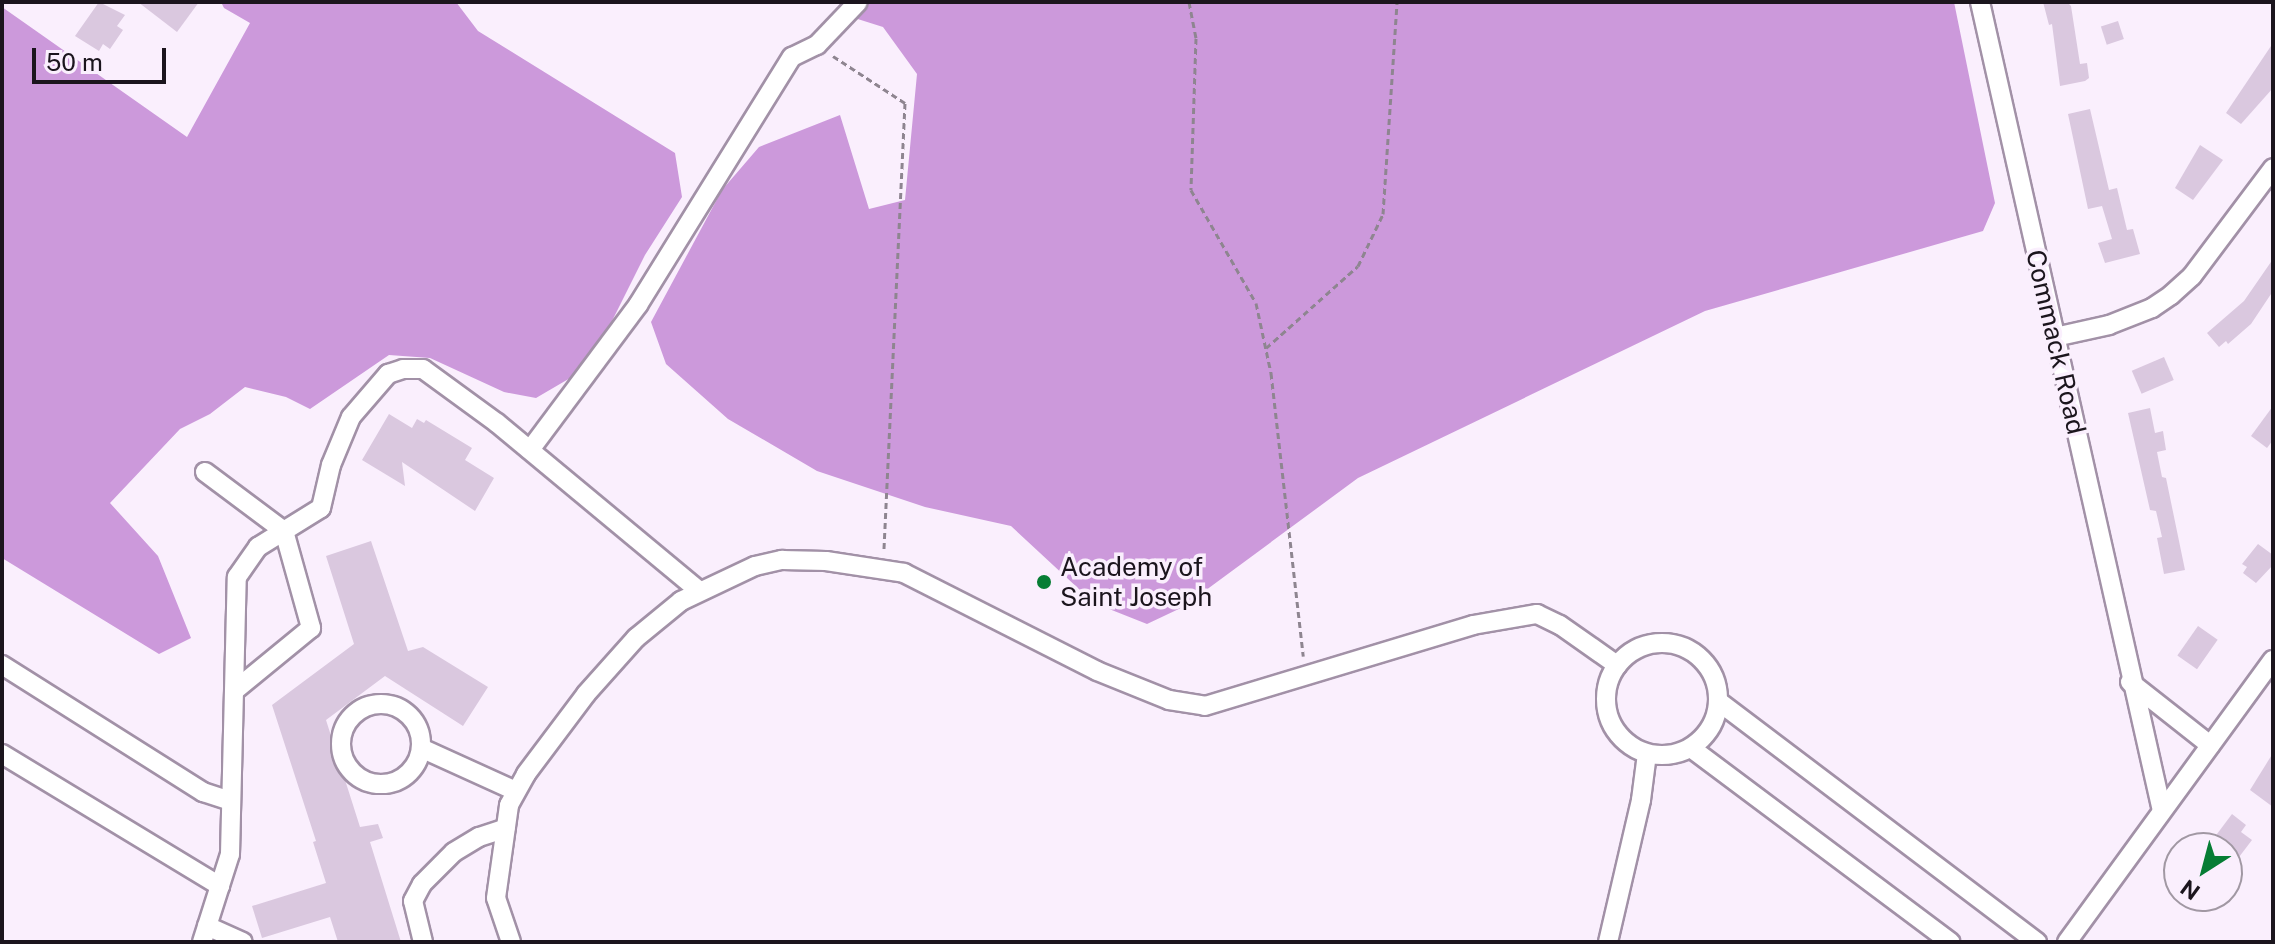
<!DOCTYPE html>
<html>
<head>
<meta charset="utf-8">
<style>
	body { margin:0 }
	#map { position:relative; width:2275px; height:944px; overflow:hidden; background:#faeffd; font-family:"Public Sans",sans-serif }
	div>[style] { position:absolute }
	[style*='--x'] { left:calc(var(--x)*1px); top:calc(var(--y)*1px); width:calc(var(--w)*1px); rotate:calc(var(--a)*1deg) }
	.forest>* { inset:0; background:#cc99db }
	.building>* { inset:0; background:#dac8df; transform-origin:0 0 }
	.path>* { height:3px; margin-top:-1.5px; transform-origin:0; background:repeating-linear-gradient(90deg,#8e8590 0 6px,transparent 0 10px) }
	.roads { filter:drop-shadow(2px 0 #a291a7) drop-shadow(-2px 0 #a291a7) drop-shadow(0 2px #a291a7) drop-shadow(0 -2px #a291a7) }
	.minor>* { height:18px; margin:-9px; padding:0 9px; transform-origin:9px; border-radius:9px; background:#fff }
	.minor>.ring { margin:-9px; padding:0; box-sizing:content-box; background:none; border:18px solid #fff; border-radius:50% }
	.dots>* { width:22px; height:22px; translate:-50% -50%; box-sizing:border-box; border:4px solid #faeffd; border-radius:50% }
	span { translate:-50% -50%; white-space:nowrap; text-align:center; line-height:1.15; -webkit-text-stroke:7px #faeffd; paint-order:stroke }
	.street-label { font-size:26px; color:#1b151d }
	.poi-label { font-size:26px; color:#1b151d }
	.left { translate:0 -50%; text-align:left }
	.frame { position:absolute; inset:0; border:4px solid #1b151d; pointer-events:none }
	.north { position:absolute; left:2163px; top:832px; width:80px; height:80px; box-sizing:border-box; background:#faeffd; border:2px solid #a198a3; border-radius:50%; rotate:216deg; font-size:22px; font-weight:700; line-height:32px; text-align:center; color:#1b151d }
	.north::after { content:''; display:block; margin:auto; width:28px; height:36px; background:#067d34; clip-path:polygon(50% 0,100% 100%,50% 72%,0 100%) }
	.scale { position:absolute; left:32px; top:48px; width:134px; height:36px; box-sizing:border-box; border:4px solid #1b151d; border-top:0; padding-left:10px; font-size:24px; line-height:28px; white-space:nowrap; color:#1b151d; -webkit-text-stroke:6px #faeffd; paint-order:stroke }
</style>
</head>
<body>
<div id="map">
	<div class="forest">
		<i style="clip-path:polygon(221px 2px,456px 2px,478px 31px,675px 153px,682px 197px,645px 255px,589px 367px,536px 398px,504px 392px,430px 358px,389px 355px,310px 409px,286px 397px,245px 387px,210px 414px,180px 429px,110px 503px,158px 556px,191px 638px,159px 654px,2px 558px,2px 7px,187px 137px,250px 23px,224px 8px)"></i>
		<i style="clip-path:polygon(850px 2px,1954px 2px,1995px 203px,1983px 231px,1705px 311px,1358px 478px,1183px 607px,1147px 624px,1094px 603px,1011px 526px,925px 507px,817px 471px,728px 419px,666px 364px,651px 322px,722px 190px,759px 147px,840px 115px,869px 209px,905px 200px,917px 74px,883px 27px,845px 15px)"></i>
	</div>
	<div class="building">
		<i style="clip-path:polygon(99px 2px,125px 15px,117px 26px,123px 30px,110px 49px,103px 44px,99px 51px,75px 36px)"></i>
		<i style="clip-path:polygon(138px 2px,199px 2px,177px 32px)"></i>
		<i style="clip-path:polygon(2043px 2px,2067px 2px,2071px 6px,2080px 64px,2087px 63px,2089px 78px,2085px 81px,2060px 86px,2052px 24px,2049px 25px)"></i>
		<i style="left:2118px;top:21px;width:19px;height:18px;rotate:72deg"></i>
		<i style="clip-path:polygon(2273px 43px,2273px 88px,2241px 124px,2226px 113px)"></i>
		<i style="clip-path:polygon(2090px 109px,2109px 190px,2117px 188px,2127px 230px,2133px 229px,2140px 254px,2105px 263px,2098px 243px,2112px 239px,2102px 206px,2088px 209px,2068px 114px)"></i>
		<i style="clip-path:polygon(2200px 145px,2223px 160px,2193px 200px,2175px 188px)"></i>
		<i style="clip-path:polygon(2273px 259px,2273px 291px,2251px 324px,2228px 344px,2226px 341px,2219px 347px,2207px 333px,2244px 301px)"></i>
		<i style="left:2164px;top:357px;width:25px;height:35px;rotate:67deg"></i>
		<i style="clip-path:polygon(2273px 406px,2273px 440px,2267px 448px,2251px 436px)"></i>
		<i style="clip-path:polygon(2150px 408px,2155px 433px,2163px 431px,2166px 450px,2157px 452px,2162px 477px,2166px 478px,2185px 570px,2164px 574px,2157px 538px,2162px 537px,2156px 511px,2150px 510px,2128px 413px)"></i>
		<i style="clip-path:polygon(389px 414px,412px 428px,417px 419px,424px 423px,426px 420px,472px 448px,465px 460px,494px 478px,475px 511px,402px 462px,405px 486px,362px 460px)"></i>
		<i style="clip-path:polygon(371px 541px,408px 651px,423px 647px,488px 687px,463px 726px,385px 676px,326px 720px,360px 827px,378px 824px,383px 838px,370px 842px,401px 942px,338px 942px,330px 917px,262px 938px,252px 906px,326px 883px,313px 842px,316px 841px,272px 705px,354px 644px,326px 556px)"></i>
		<i style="clip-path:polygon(2258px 544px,2273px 555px,2273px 565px,2256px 583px,2243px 573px,2247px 567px,2242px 564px)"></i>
		<i style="left:2198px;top:626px;width:24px;height:36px;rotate:35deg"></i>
		<i style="clip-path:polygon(2273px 753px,2273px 807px,2250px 790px)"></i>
		<i style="clip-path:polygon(2232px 814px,2246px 825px,2241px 832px,2252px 840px,2236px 861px,2227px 854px,2227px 848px,2211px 842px)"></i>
	</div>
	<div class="path">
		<i style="--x:1189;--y:2;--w:37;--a:79"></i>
		<i style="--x:1196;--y:38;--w:152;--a:91.9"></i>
		<i style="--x:1191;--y:190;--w:130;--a:60.1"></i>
		<i style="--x:1256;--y:303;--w:72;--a:77.9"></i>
		<i style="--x:1271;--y:373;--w:285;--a:83.5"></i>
		<i style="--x:833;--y:56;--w:86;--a:33.1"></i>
		<i style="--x:905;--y:103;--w:449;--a:92.7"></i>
		<i style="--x:1266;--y:348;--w:123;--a:-41.7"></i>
		<i style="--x:1358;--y:266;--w:58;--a:-64.3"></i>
		<i style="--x:1383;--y:214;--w:212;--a:-86.2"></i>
	</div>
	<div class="roads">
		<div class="minor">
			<i style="--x:1980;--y:2;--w:829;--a:77.32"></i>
			<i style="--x:2055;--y:337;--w:55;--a:-12.5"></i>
			<i style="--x:2109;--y:325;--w:46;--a:-21.6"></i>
			<i style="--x:2152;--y:308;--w:23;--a:-34"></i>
			<i style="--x:2171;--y:295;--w:28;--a:-42"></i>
			<i style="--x:2192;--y:276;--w:135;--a:-53.1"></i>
			<i style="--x:530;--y:450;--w:181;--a:-53.3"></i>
			<i style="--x:638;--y:305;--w:292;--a:-58.2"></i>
			<i style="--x:792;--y:57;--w:28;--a:-26"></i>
			<i style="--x:817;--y:45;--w:59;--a:-46.4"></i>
			<i style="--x:205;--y:472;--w:99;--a:36.8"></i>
			<i style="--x:284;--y:531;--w:101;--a:74.4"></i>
			<i style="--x:311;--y:628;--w:99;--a:140.7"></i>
			<i class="ring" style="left:1606px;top:643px;width:94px;height:94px"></i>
			<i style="--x:2;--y:665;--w:238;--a:32.3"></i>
			<i style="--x:203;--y:792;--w:29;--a:18"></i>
			<i style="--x:2130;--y:682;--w:102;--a:38.2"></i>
			<i style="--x:1718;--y:701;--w:400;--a:37.1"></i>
			<i class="ring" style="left:341px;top:704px;width:62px;height:62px"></i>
			<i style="--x:421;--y:748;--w:104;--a:24.4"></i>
			<i style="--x:1691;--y:748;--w:324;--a:36.8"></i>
			<i style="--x:2;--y:754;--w:255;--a:31.2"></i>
			<i style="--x:207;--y:926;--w:39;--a:24"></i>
			<i style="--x:202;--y:942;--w:92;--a:-72.3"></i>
			<i style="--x:230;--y:854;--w:277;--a:-88.6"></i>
			<i style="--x:237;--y:577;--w:37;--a:-55"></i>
			<i style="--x:258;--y:547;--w:74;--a:-31.8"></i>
			<i style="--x:321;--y:508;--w:44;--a:-76.9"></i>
			<i style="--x:331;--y:465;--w:52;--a:-67.4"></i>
			<i style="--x:351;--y:417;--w:57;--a:-49.3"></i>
			<i style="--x:388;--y:374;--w:16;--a:-18"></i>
			<i style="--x:403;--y:369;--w:20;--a:0"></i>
			<i style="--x:423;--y:369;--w:92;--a:36.1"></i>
			<i style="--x:497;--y:423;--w:263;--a:39.7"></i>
			<i style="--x:423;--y:942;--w:42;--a:-103.7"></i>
			<i style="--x:413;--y:901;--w:19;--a:-62"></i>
			<i style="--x:422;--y:884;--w:45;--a:-45"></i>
			<i style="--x:454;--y:852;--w:29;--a:-31"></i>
			<i style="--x:479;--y:837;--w:28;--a:-18"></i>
			<i style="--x:511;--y:942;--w:46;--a:-108.8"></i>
			<i style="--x:496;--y:898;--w:94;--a:-82"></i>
			<i style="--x:509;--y:805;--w:35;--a:-61"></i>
			<i style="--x:526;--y:774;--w:100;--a:-53.1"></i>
			<i style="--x:586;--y:694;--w:75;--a:-48.2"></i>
			<i style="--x:636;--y:638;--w:58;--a:-39.4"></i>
			<i style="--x:681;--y:601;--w:82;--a:-25.3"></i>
			<i style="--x:755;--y:566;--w:28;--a:-13"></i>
			<i style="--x:782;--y:560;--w:44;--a:1.3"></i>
			<i style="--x:826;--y:561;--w:79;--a:8.7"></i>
			<i style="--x:904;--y:573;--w:216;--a:26.9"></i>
			<i style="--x:1097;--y:671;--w:78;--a:21.9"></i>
			<i style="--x:1169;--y:700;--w:36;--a:9"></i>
			<i style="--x:1205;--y:706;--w:280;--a:-16.8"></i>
			<i style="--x:1473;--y:625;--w:65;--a:-9.8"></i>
			<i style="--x:1537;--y:614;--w:25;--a:26"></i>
			<i style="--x:1560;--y:625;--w:70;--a:35.1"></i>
			<i style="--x:1608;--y:942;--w:146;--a:-76.9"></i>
			<i style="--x:1641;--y:800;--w:46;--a:-82.6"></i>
			<i style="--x:2067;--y:942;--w:349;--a:-53.9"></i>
		</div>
	</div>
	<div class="dots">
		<i style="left:1044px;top:582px;background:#067d34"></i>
	</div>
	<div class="street-label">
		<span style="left:2056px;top:342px;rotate:77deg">Commack Road</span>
	</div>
	<div class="poi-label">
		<span class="left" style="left:1060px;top:582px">Academy of<br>Saint Joseph</span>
	</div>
	<div class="frame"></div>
	<div class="north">N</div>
	<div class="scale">50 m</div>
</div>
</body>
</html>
